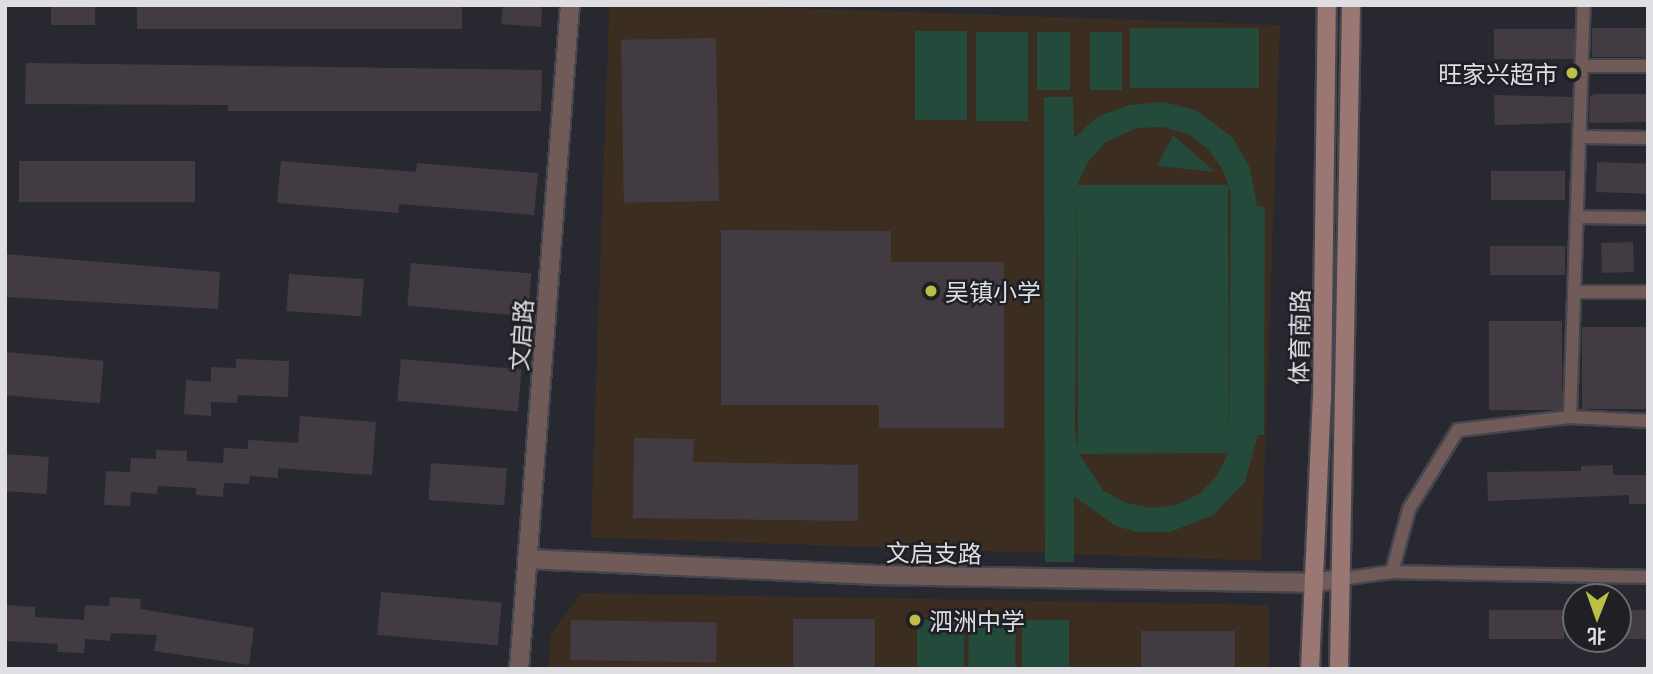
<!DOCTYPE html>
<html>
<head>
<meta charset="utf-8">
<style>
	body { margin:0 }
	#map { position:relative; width:1653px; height:674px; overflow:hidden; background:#282830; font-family:Literata,"Noto Sans SC",serif }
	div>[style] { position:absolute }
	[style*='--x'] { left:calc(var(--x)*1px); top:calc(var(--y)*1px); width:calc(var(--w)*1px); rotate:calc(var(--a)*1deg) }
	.education>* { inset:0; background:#3c2d21; transform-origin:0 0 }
	.green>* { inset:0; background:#234a3a; transform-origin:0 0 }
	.building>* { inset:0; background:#423c42; transform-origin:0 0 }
	.roads { filter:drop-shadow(2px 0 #45454d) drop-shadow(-2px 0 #45454d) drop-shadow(0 2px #45454d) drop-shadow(0 -2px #45454d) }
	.lane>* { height:12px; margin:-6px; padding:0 6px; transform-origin:6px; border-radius:6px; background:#715b59 }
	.street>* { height:18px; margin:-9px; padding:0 9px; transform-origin:9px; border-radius:9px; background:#715b59 }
	.secondary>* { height:18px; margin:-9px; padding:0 9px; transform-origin:9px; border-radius:9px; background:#9a7773 }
	.dots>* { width:19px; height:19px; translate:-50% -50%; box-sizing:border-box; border:4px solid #1f1f26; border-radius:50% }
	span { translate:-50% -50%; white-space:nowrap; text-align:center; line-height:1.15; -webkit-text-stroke:5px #1f1f26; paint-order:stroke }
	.poi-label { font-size:24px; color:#dedee3 }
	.right { translate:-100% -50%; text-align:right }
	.left { translate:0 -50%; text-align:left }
	.street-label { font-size:24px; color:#dedee3 }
	.frame { position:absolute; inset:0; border:7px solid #dedee3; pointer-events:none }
	.north { position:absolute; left:1562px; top:583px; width:70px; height:70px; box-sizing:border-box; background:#1f1f26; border:2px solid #6b6b72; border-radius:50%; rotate:181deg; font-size:19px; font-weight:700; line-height:28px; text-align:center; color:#dedee3 }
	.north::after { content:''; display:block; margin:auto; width:24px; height:32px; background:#bbc045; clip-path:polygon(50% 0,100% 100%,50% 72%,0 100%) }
</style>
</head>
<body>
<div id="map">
	<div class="education">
		<i style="left:1280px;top:25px;width:536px;height:671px;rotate:92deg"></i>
		<i style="clip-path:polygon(581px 593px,1269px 605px,1269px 669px,549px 669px,551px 635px)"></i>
	</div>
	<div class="green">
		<i style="left:1259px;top:28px;width:60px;height:129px;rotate:90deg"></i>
		<i style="left:915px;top:31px;width:52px;height:89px"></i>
		<i style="left:976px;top:32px;width:52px;height:89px"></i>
		<i style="left:1037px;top:32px;width:33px;height:58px"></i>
		<i style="left:1122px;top:32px;width:58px;height:32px;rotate:90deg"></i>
		<i style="clip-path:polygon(evenodd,1044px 97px,1073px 97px,1074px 138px,1097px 117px,1129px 105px,1163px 102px,1196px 110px,1233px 138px,1250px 168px,1257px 206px,1265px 207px,1264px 435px,1258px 435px,1245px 482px,1213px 515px,1170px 532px,1136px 532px,1114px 525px,1074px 496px,1074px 562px,1045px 562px,1044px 97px,1163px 127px,1188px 134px,1208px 149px,1223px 170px,1231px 193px,1229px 449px,1228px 185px,1077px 185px,1088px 162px,1106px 142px,1137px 128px,1163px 127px,1044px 97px,1077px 190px,1078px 444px,1077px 445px,1075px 429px,1077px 190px,1044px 97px,1228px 453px,1217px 476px,1199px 494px,1176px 505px,1151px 508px,1126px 503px,1103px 490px,1079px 454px,1228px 453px)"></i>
		<i style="clip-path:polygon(1173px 135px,1215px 172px,1157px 166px)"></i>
		<i style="left:917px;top:619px;width:47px;height:50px"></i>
		<i style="left:969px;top:619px;width:47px;height:50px;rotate:1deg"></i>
		<i style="left:1022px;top:620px;width:47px;height:49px"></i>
	</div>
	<div class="building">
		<i style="left:51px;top:5px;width:44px;height:20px"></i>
		<i style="left:137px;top:5px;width:325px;height:24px"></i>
		<i style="clip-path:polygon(503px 5px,542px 5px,541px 27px,501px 24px)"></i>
		<i style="left:1648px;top:28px;width:29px;height:56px;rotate:90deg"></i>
		<i style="left:1494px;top:29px;width:80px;height:30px"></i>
		<i style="left:716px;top:38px;width:163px;height:95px;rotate:89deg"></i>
		<i style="clip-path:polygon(26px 63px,542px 70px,541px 111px,228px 111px,228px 105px,25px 104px)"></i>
		<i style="clip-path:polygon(1594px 94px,1648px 94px,1648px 122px,1589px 123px,1590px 97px)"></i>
		<i style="clip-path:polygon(1494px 95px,1572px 97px,1571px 123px,1495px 125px)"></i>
		<i style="left:19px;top:161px;width:176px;height:41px"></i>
		<i style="clip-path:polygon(281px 161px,416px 172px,417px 163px,538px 173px,534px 215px,399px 204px,398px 213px,277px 203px)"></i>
		<i style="left:1597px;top:162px;width:51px;height:30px;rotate:2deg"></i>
		<i style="left:1565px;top:171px;width:29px;height:74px;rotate:90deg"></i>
		<i style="clip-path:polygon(721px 230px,891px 231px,891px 262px,1004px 262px,1004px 428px,879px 428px,879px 405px,721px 405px)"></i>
		<i style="left:1633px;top:242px;width:30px;height:32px;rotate:88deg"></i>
		<i style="left:1490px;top:246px;width:75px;height:29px"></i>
		<i style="clip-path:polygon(5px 254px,220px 272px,218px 309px,5px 297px)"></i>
		<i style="left:411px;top:263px;width:121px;height:43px;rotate:5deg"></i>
		<i style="left:289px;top:274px;width:75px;height:37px;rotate:4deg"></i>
		<i style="left:1489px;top:321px;width:73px;height:89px"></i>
		<i style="left:1582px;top:327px;width:66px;height:82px"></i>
		<i style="left:5px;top:352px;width:99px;height:43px;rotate:5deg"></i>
		<i style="clip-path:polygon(236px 359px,289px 361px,288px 397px,238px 395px,237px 403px,211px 402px,211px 416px,184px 414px,186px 380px,211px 382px,211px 367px,236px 368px)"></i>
		<i style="left:401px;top:359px;width:121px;height:42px;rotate:5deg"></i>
		<i style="clip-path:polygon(300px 416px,376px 422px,372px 475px,278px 468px,278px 478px,250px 476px,249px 484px,224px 483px,223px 497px,196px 495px,196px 488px,158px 486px,157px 494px,131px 492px,130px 506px,104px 505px,106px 471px,130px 472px,131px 458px,156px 459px,156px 450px,187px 451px,187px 461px,223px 463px,224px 448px,248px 449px,248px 440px,298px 443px)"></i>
		<i style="clip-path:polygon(634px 438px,694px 439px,693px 462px,858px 465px,858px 521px,633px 518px)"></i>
		<i style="left:5px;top:454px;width:44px;height:37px;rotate:4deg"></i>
		<i style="left:431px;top:463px;width:76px;height:37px;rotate:4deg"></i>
		<i style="clip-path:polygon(1613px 465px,1613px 475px,1648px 475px,1648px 504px,1629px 504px,1629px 495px,1488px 501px,1487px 472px,1581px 471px,1581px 466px)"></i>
		<i style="left:381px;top:592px;width:121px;height:43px;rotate:5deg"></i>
		<i style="clip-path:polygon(110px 597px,141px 599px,140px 609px,254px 628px,249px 665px,154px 651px,157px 635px,111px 633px,110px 641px,85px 639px,84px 653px,57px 652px,58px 644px,5px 641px,5px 605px,35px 607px,35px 617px,84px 620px,85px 605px,109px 606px)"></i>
		<i style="left:1489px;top:610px;width:75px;height:29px"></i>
		<i style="left:1648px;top:610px;width:29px;height:23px;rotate:90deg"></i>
		<i style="left:793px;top:619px;width:82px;height:50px"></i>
		<i style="left:571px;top:620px;width:146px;height:40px;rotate:1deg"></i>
		<i style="left:1141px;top:631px;width:94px;height:38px"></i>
	</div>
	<div class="roads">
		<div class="lane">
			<i style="--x:1582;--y:66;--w:66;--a:0"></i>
			<i style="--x:1580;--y:137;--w:68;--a:0.8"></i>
			<i style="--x:1577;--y:217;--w:71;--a:0.8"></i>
			<i style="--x:1574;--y:292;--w:74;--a:0"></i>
			<i style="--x:1570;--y:417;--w:78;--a:2.9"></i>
			<i style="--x:1392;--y:572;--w:65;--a:-74.9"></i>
			<i style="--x:1409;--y:509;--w:93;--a:-58.2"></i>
			<i style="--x:1458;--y:430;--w:113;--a:-6.6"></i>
			<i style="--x:1570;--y:417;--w:412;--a:-88.1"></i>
			<i style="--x:1340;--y:579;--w:52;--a:-7.7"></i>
			<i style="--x:1392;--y:572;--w:256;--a:1.1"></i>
		</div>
		<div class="street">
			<i style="--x:527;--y:559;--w:346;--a:2.6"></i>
			<i style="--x:873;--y:575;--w:439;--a:1"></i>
			<i style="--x:1312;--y:583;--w:28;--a:-8"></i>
			<i style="--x:519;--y:669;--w:666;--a:-85.61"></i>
		</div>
		<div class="secondary">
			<i style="--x:1310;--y:669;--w:270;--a:-87.5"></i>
			<i style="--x:1322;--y:399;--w:394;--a:-89.3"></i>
			<i style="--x:1339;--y:669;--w:664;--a:-88.96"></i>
		</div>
	</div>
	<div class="dots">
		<i style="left:1572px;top:73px;background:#bbc045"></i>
		<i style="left:931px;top:291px;background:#bbc045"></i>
		<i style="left:915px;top:620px;background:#bbc045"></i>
	</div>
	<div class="poi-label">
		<span class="right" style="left:1558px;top:73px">旺家兴超市</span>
		<span class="left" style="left:945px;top:291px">吴镇小学</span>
		<span class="left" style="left:929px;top:620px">泗洲中学</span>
	</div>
	<div class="street-label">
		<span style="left:520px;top:335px;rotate:-86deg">文启路</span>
		<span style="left:1298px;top:337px;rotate:-89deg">体育南路</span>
		<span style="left:934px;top:552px;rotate:1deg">文启支路</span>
	</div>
	<div class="frame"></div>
	<div class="north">北</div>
</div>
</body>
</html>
